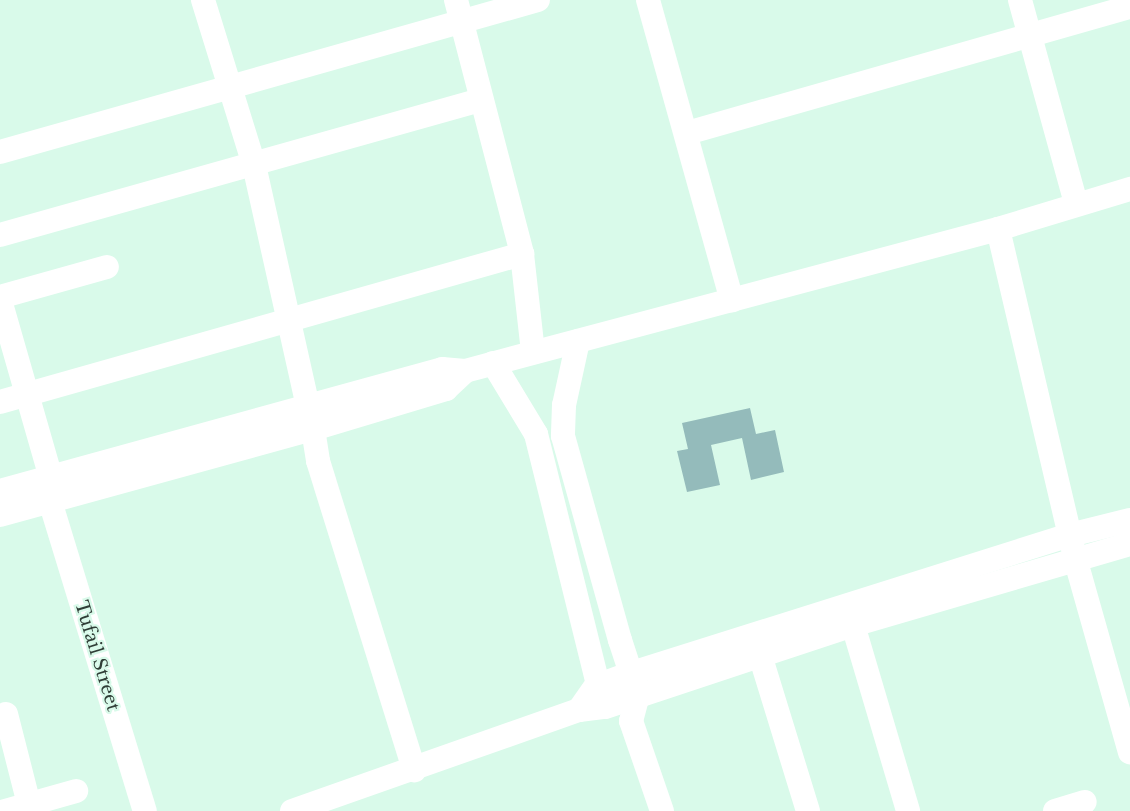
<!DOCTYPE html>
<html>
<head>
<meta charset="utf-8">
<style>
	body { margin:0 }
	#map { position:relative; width:1130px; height:811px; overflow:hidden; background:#d9faea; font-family:"Libre Baskerville",serif }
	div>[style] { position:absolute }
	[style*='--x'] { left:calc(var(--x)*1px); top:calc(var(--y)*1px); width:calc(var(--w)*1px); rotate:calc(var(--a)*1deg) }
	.building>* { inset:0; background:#94bbbb }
	.minor>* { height:24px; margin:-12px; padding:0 12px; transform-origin:12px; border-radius:12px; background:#fff }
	span { translate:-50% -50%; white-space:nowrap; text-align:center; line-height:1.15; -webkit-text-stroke:4.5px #d9faea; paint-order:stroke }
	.street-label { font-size:18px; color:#303e37 }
</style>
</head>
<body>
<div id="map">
	<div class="building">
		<i style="clip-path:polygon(750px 408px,756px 434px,775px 430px,784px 472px,751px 480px,742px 438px,711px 445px,720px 485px,687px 492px,677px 451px,688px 449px,682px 423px)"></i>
	</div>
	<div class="minor">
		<i style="--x:203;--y:0;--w:173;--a:72.8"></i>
		<i style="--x:254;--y:165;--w:248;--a:77.4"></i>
		<i style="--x:456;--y:0;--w:262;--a:75.4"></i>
		<i style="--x:522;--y:254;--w:99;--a:83.6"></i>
		<i style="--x:648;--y:0;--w:312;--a:74.4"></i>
		<i style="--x:1020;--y:0;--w:212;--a:74.6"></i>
		<i style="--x:687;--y:133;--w:461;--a:-15.9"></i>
		<i style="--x:0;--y:152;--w:559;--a:-15.78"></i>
		<i style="--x:998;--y:229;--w:338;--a:76.8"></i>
		<i style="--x:1075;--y:558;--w:202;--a:74.2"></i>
		<i style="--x:0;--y:235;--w:499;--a:-15.7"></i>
		<i style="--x:0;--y:297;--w:111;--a:-15.7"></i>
		<i style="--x:0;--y:300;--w:185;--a:74"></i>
		<i style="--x:578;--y:341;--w:66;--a:102.3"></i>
		<i style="--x:564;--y:405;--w:31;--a:92"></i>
		<i style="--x:563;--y:436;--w:212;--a:74.4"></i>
		<i style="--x:620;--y:640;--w:58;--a:71.9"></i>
		<i style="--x:638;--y:695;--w:27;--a:105"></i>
		<i style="--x:631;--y:721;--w:95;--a:71"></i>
		<i style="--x:493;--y:363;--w:83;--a:58.8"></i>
		<i style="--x:536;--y:434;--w:275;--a:76.1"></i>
		<i style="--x:0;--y:402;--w:543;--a:-15.83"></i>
		<i style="--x:313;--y:429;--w:32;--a:81"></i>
		<i style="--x:318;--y:461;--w:324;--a:72.7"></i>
		<i style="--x:0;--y:491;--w:459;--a:-15.4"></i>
		<i style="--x:442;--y:369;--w:23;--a:5"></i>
		<i style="--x:465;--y:371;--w:552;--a:-14.92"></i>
		<i style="--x:998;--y:229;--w:138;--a:-16.9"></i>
		<i style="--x:50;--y:501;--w:324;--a:73"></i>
		<i style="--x:0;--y:515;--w:325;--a:-15.4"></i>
		<i style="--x:313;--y:429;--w:139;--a:-16.7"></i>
		<i style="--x:446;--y:389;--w:26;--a:-43"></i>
		<i style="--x:853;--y:625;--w:194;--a:73.5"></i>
		<i style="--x:760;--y:655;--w:163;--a:72.9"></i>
		<i style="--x:579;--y:710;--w:29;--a:-55"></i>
		<i style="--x:596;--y:686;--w:38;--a:-20"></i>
		<i style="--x:632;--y:673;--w:459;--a:-17.5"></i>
		<i style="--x:1070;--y:535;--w:62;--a:-14"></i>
		<i style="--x:6;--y:714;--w:93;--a:75.7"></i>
		<i style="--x:5;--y:811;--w:74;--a:-15.7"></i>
		<i style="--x:292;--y:811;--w:304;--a:-19.4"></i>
		<i style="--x:579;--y:710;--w:26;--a:-7"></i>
		<i style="--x:605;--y:707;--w:261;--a:-18.3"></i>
		<i style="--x:853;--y:625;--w:289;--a:-16.3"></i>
		<i style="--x:1055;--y:811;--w:31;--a:-17"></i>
	</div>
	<div class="street-label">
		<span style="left:97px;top:656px;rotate:73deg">Tufail Street</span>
	</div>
</div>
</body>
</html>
